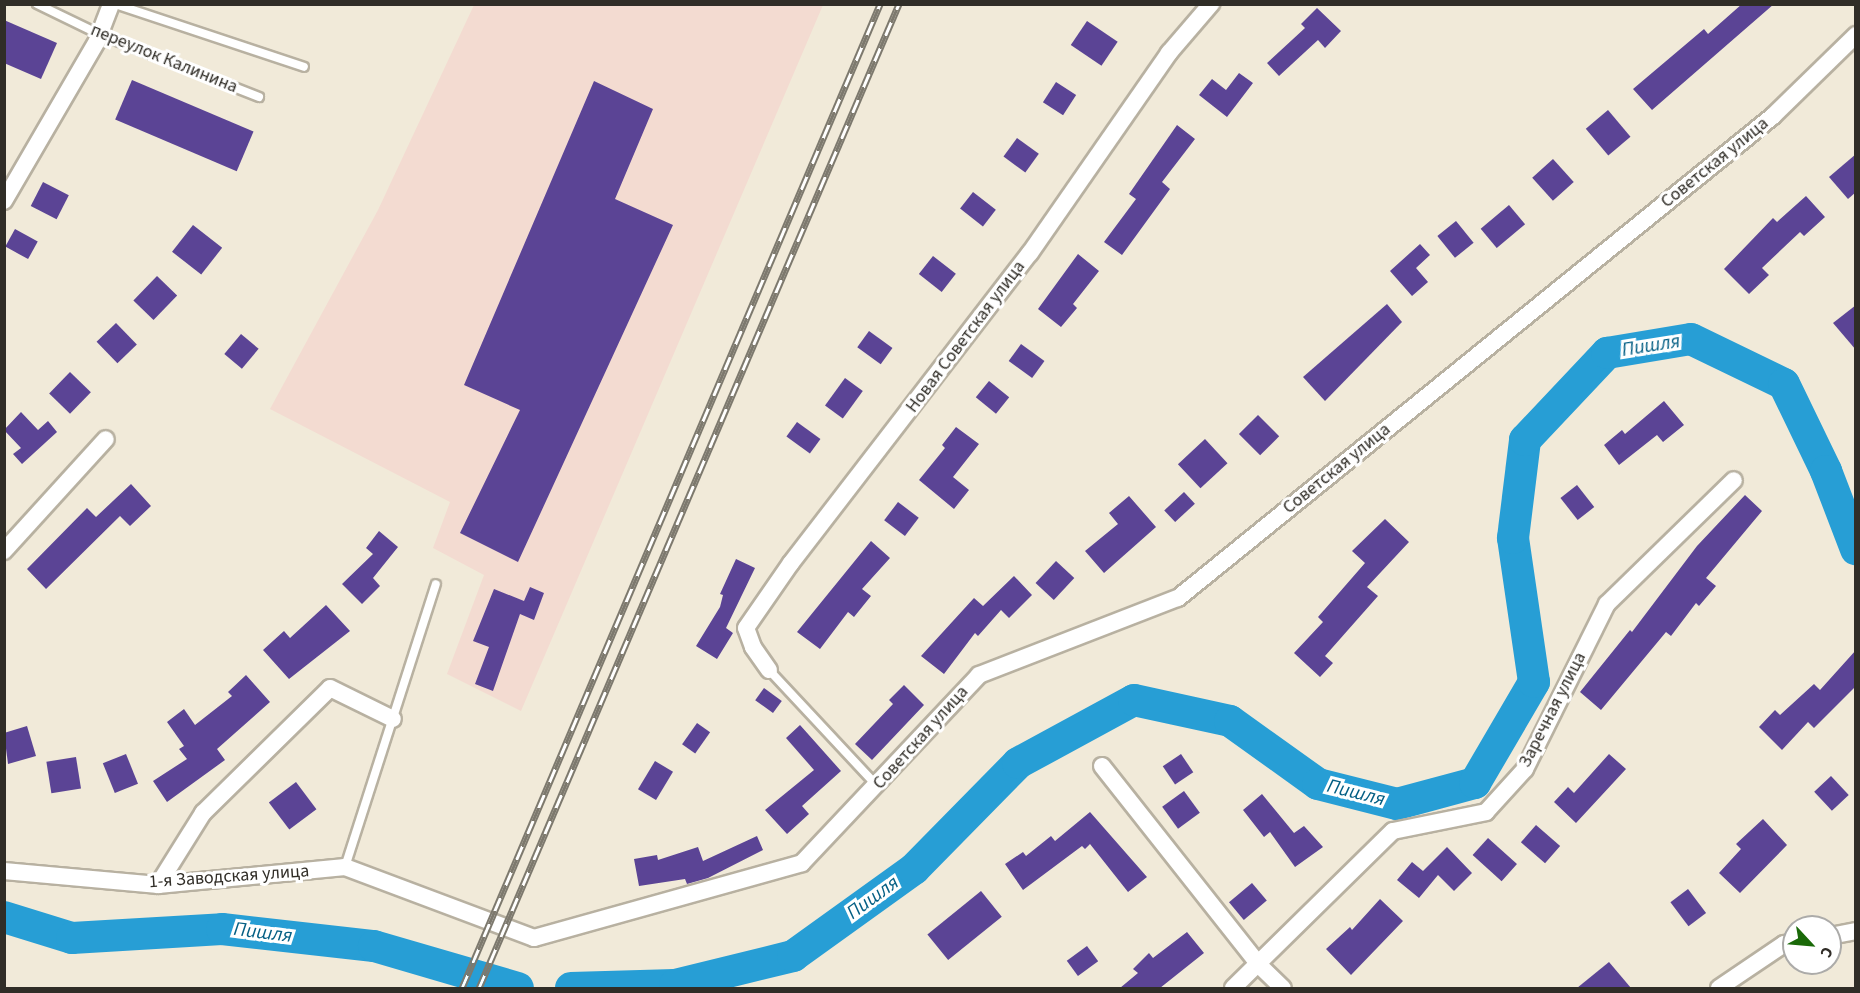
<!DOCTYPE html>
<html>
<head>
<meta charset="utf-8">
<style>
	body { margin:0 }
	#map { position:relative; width:1860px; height:993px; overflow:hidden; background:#f1ead9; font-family:"Source Sans 3",sans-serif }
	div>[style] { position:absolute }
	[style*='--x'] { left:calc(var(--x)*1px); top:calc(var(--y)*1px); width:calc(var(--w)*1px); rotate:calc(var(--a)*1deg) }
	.industrial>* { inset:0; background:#f3dbd1 }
	.river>* { height:32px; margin:-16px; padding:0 16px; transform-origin:16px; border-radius:16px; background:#279ed5 }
	.building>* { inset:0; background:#5b4495; transform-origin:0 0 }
	.roads { filter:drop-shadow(2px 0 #b8b1a1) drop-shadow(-2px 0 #b8b1a1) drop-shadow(0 2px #b8b1a1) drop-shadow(0 -2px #b8b1a1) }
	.lane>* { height:8px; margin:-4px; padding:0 4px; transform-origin:4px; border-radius:4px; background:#fff }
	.street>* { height:16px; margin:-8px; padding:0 8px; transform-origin:8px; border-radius:8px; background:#fff }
	.rail>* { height:7px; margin-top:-3.5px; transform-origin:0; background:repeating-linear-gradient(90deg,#fff 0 14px,#7d796e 0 28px); box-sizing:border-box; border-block:2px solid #7d796e }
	span { translate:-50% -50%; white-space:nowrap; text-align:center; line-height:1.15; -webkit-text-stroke:6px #fff; paint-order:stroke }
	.street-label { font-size:18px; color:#302d27 }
	.water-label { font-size:20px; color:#045f84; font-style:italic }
	.frame { position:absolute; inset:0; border:6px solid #302d27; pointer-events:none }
	.north { position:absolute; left:1782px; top:915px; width:60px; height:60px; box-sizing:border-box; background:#fff; border:2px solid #acaba9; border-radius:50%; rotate:116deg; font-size:16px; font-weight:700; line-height:24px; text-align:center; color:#302d27 }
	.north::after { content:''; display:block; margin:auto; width:21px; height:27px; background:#1a6908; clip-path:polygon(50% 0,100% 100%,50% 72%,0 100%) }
</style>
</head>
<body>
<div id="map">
	<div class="industrial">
		<i style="clip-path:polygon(474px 5px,823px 5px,521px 711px,447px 674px,484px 575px,433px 548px,450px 502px,270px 409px,378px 210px)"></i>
	</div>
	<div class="river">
		<i style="--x:4;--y:917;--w:71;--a:17.2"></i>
		<i style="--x:72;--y:938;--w:150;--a:-3.4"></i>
		<i style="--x:222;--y:929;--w:153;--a:6.4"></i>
		<i style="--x:374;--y:946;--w:150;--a:16.3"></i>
		<i style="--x:571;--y:988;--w:104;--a:-1.7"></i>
		<i style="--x:675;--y:985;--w:122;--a:-13.8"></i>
		<i style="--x:793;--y:956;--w:149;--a:-35.7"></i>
		<i style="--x:914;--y:869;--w:148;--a:-45.5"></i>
		<i style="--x:1018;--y:763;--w:132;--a:-28.5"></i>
		<i style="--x:1134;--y:700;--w:98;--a:12.3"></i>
		<i style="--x:1230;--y:721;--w:108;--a:35.6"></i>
		<i style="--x:1318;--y:784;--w:81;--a:14.2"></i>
		<i style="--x:1397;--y:804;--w:81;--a:-15.1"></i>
		<i style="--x:1475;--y:783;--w:117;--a:-59.7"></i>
		<i style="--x:1534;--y:682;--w:146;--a:-98.3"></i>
		<i style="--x:1513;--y:538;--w:99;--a:-83"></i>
		<i style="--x:1525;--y:440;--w:120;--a:-46.7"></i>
		<i style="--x:1607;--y:353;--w:85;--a:-9.5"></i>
		<i style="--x:1691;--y:339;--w:103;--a:25.8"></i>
		<i style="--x:1784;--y:384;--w:97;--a:64.2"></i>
		<i style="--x:1826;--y:471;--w:84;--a:69"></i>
	</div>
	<div class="building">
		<i style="clip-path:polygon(1742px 4px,1774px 4px,1652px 110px,1633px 89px,1704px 29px,1708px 34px)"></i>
		<i style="clip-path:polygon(1317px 8px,1341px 31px,1325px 48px,1318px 40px,1279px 76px,1267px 63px,1305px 28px,1301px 24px)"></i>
		<i style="clip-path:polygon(4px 20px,57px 43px,41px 79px,4px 63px)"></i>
		<i style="left:1087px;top:21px;width:37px;height:29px;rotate:34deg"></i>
		<i style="clip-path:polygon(1239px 73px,1253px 83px,1227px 117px,1199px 95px,1212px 79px,1226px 90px)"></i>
		<i style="left:132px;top:80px;width:132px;height:43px;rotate:23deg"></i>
		<i style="clip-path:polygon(594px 81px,653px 109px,615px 199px,673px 225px,518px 562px,460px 533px,520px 410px,464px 385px)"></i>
		<i style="left:1056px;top:82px;width:24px;height:24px;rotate:33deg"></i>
		<i style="left:1608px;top:110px;width:35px;height:29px;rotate:50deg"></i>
		<i style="clip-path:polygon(1177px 125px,1195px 139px,1162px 182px,1170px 189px,1122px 255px,1104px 242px,1136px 199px,1129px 194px)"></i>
		<i style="left:1017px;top:138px;width:27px;height:23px;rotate:36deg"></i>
		<i style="clip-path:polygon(1856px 154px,1856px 192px,1848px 199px,1829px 177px)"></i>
		<i style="left:1553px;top:159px;width:31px;height:28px;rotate:48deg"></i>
		<i style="left:43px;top:182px;width:29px;height:27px;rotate:27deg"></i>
		<i style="left:973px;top:192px;width:29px;height:21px;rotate:38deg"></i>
		<i style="clip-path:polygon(1806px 196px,1825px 217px,1804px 236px,1800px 232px,1762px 268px,1769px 275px,1749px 294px,1724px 269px,1773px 218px,1777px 222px)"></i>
		<i style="left:1509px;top:205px;width:25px;height:37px;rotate:50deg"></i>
		<i style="left:1456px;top:221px;width:28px;height:24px;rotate:51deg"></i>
		<i style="left:193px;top:225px;width:37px;height:34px;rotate:38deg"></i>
		<i style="left:15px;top:229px;width:26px;height:20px;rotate:29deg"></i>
		<i style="clip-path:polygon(1420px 244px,1430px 255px,1416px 268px,1428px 282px,1412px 296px,1390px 271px)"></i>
		<i style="clip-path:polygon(1078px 254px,1099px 271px,1073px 304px,1077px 308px,1061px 327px,1038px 309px)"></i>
		<i style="left:933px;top:256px;width:29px;height:23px;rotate:38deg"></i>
		<i style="left:157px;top:276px;width:28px;height:34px;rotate:44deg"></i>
		<i style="clip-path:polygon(1387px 304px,1402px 322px,1325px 401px,1303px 377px)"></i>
		<i style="clip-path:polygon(1856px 305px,1856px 350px,1833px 323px)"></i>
		<i style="left:116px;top:323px;width:30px;height:27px;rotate:46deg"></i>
		<i style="left:869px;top:331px;width:29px;height:20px;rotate:36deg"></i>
		<i style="left:241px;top:334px;width:23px;height:26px;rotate:40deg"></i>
		<i style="left:1021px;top:344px;width:29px;height:21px;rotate:36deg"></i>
		<i style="left:70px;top:372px;width:29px;height:30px;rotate:44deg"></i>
		<i style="left:845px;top:378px;width:22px;height:34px;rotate:36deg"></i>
		<i style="left:989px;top:381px;width:26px;height:21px;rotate:39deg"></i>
		<i style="clip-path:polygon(1664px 401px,1684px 425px,1663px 442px,1657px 435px,1619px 465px,1604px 445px,1622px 430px,1625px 434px)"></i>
		<i style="clip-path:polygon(21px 412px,38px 430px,48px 421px,57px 432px,22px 464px,13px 454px,21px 448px,4px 430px)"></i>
		<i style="left:1258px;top:415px;width:30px;height:27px;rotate:45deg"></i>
		<i style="left:797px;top:422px;width:29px;height:18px;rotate:36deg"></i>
		<i style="clip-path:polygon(956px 427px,979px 444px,953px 477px,969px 490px,954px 509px,919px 480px,945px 448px,942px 445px)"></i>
		<i style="left:1205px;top:439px;width:33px;height:37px;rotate:47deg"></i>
		<i style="clip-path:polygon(131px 484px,151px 506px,130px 526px,120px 516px,46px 589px,27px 569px,87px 508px,96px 517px)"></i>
		<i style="left:1577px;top:485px;width:28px;height:21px;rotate:52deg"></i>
		<i style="left:1184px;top:492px;width:16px;height:27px;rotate:47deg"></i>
		<i style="clip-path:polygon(1745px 495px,1762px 511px,1706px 578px,1716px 586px,1699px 606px,1696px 603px,1671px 636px,1666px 632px,1601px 710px,1580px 692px,1630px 630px,1632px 632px,1697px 546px)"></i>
		<i style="clip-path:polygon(1129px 496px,1156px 527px,1104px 573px,1085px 551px,1118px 524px,1109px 513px)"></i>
		<i style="left:898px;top:502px;width:26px;height:23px;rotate:37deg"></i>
		<i style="clip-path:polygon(1385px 519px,1409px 542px,1367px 587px,1378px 596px,1325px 656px,1333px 663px,1320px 677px,1294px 653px,1323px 622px,1318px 617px,1365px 563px,1352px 551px)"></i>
		<i style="clip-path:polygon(379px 531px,398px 547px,373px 578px,380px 586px,362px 604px,342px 584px,373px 554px,366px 548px)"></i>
		<i style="clip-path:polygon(871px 541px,890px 558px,862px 589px,871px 596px,854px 617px,848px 612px,820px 649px,797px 632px)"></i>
		<i style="clip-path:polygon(736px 559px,755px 568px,726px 628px,733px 633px,717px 659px,696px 646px,720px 607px,723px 595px,720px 594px)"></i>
		<i style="left:1056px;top:561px;width:25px;height:30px;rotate:43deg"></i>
		<i style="clip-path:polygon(1014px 576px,1032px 595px,1009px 618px,1001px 610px,978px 636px,975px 633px,944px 674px,921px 656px,974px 598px,983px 606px)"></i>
		<i style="clip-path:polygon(530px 587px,544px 593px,534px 620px,520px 614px,493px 691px,475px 684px,489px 647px,473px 641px,494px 589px,524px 601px)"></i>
		<i style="clip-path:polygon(326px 605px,350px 631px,289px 679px,263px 650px,284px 631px,290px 638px)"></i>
		<i style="clip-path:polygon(1856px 650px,1856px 686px,1814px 728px,1808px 722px,1782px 750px,1759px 727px,1775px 710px,1780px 715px,1814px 684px,1820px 690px)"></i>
		<i style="clip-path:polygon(246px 675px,270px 702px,217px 749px,225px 760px,167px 802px,153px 781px,187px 759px,179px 749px,184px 746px,167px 722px,184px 709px,195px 725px,232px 696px,228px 692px)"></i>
		<i style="clip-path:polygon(904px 685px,924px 705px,872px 760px,855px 744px,893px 704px,889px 700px)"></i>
		<i style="left:764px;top:688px;width:22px;height:15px;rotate:36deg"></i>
		<i style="left:697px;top:723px;width:16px;height:26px;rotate:35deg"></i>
		<i style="clip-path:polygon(800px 725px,841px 771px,802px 806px,809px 814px,787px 834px,765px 810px,814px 770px,786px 738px)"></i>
		<i style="clip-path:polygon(27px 726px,36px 756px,8px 764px,4px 733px)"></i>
		<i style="left:126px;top:754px;width:32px;height:25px;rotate:68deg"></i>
		<i style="left:1181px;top:754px;width:22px;height:22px;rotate:56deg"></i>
		<i style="clip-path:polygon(1609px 754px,1626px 769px,1576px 823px,1554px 802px,1568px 787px,1574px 793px)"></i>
		<i style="left:76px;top:757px;width:32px;height:30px;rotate:81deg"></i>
		<i style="left:655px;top:761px;width:21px;height:33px;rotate:31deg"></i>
		<i style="left:1831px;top:776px;width:26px;height:23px;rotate:47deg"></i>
		<i style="left:296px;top:782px;width:34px;height:34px;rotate:53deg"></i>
		<i style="left:1184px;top:791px;width:27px;height:27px;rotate:54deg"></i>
		<i style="clip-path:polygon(1262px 794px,1294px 833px,1304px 826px,1323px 847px,1295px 867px,1270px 832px,1264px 837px,1243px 810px)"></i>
		<i style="clip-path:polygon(1090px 812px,1147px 877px,1128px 892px,1090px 844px,1085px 849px,1082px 846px,1023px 890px,1005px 864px,1023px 852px,1026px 856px,1051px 836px,1055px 841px)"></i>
		<i style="clip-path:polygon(1763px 819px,1787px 845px,1740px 893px,1719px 873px,1741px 849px,1736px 844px)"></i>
		<i style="left:1536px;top:825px;width:32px;height:23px;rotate:41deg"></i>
		<i style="clip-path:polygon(757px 836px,763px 850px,708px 878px,687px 884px,685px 879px,639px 886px,634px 859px,657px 855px,658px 860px,698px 847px,703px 861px)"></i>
		<i style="left:1488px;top:838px;width:39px;height:23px;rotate:42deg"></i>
		<i style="clip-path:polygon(1447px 847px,1472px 873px,1454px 891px,1438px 875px,1419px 898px,1397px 880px,1412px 862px,1423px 871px)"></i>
		<i style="left:1252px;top:883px;width:23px;height:30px;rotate:50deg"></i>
		<i style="left:1688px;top:889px;width:30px;height:22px;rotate:53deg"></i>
		<i style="left:981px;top:891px;width:33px;height:69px;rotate:51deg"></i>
		<i style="clip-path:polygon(1380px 899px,1403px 921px,1351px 975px,1326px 949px,1350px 927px,1352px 930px)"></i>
		<i style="clip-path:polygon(1187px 932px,1204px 953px,1160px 988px,1120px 988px,1138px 973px,1133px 969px,1149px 953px,1153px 958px)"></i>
		<i style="left:1087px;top:946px;width:19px;height:25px;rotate:54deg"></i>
		<i style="clip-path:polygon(1609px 962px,1631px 988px,1577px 988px)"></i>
	</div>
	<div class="roads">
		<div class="lane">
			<i style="--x:37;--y:4;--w:69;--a:25.8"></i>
			<i style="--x:99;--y:34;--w:172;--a:21.5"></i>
			<i style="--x:115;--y:4;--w:199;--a:18.4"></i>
			<i style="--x:769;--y:670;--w:158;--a:47"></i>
			<i style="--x:345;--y:867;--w:297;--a:-72.2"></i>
		</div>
		<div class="street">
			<i style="--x:4;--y:201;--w:185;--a:-59.8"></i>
			<i style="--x:97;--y:41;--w:40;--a:-69"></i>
			<i style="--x:4;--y:551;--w:151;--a:-47.7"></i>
			<i style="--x:769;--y:670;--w:28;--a:-125"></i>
			<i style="--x:753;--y:647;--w:20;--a:-110"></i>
			<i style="--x:746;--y:628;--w:79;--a:-55.3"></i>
			<i style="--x:791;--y:563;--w:391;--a:-52.4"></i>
			<i style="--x:1030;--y:253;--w:244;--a:-55.2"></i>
			<i style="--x:1169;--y:53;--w:65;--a:-49.4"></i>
			<i style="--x:1102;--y:766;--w:253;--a:51.7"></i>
			<i style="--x:1259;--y:965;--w:33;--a:44"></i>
			<i style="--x:4;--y:871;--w:155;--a:5.2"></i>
			<i style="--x:158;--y:885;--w:188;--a:-5.5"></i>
			<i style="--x:345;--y:867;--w:202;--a:20.6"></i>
			<i style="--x:534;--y:938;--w:278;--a:-15.6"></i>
			<i style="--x:802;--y:863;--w:258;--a:-46.7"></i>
			<i style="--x:979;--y:675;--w:213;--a:-21.2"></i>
			<i style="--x:1178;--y:598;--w:766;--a:-39.01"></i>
			<i style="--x:1773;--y:116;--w:116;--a:-44.3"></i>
			<i style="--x:158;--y:885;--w:85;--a:-58"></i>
			<i style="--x:203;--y:813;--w:178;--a:-44.5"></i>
			<i style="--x:330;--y:688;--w:70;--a:26.2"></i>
			<i style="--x:1830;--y:936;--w:26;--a:-11"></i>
			<i style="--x:1233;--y:988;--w:224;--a:-44.5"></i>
			<i style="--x:1393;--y:831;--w:95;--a:-11.5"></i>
			<i style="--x:1486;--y:812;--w:58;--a:-47.8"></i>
			<i style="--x:1525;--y:769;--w:184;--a:-63.6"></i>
			<i style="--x:1607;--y:604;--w:177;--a:-44.3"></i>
			<i style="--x:1719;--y:988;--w:78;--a:-34.1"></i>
			<i style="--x:1784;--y:944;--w:10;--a:-11"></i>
		</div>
	</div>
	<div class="rail">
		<i style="--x:462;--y:988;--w:1069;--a:-66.98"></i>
		<i style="--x:479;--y:988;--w:1070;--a:-66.89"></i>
	</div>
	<div class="street-label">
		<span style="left:164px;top:59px;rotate:22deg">переулок Калинина</span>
		<span style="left:1715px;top:163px;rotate:-39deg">Советская улица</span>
		<span style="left:966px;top:337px;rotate:-53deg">Новая Советская улица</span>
		<span style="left:1337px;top:469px;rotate:-39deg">Советская улица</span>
		<span style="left:1553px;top:710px;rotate:-63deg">Заречная улица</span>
		<span style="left:921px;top:738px;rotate:-48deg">Советская улица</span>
		<span style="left:229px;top:877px;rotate:-4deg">1-я Заводская улица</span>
	</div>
	<div class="water-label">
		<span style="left:1651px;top:346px;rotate:-9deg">Пишля</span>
		<span style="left:1356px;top:793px;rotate:14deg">Пишля</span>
		<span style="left:873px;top:898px;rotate:-36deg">Пишля</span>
		<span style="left:263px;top:933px;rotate:7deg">Пишля</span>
	</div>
	<div class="frame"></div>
	<div class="north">С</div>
</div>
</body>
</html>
